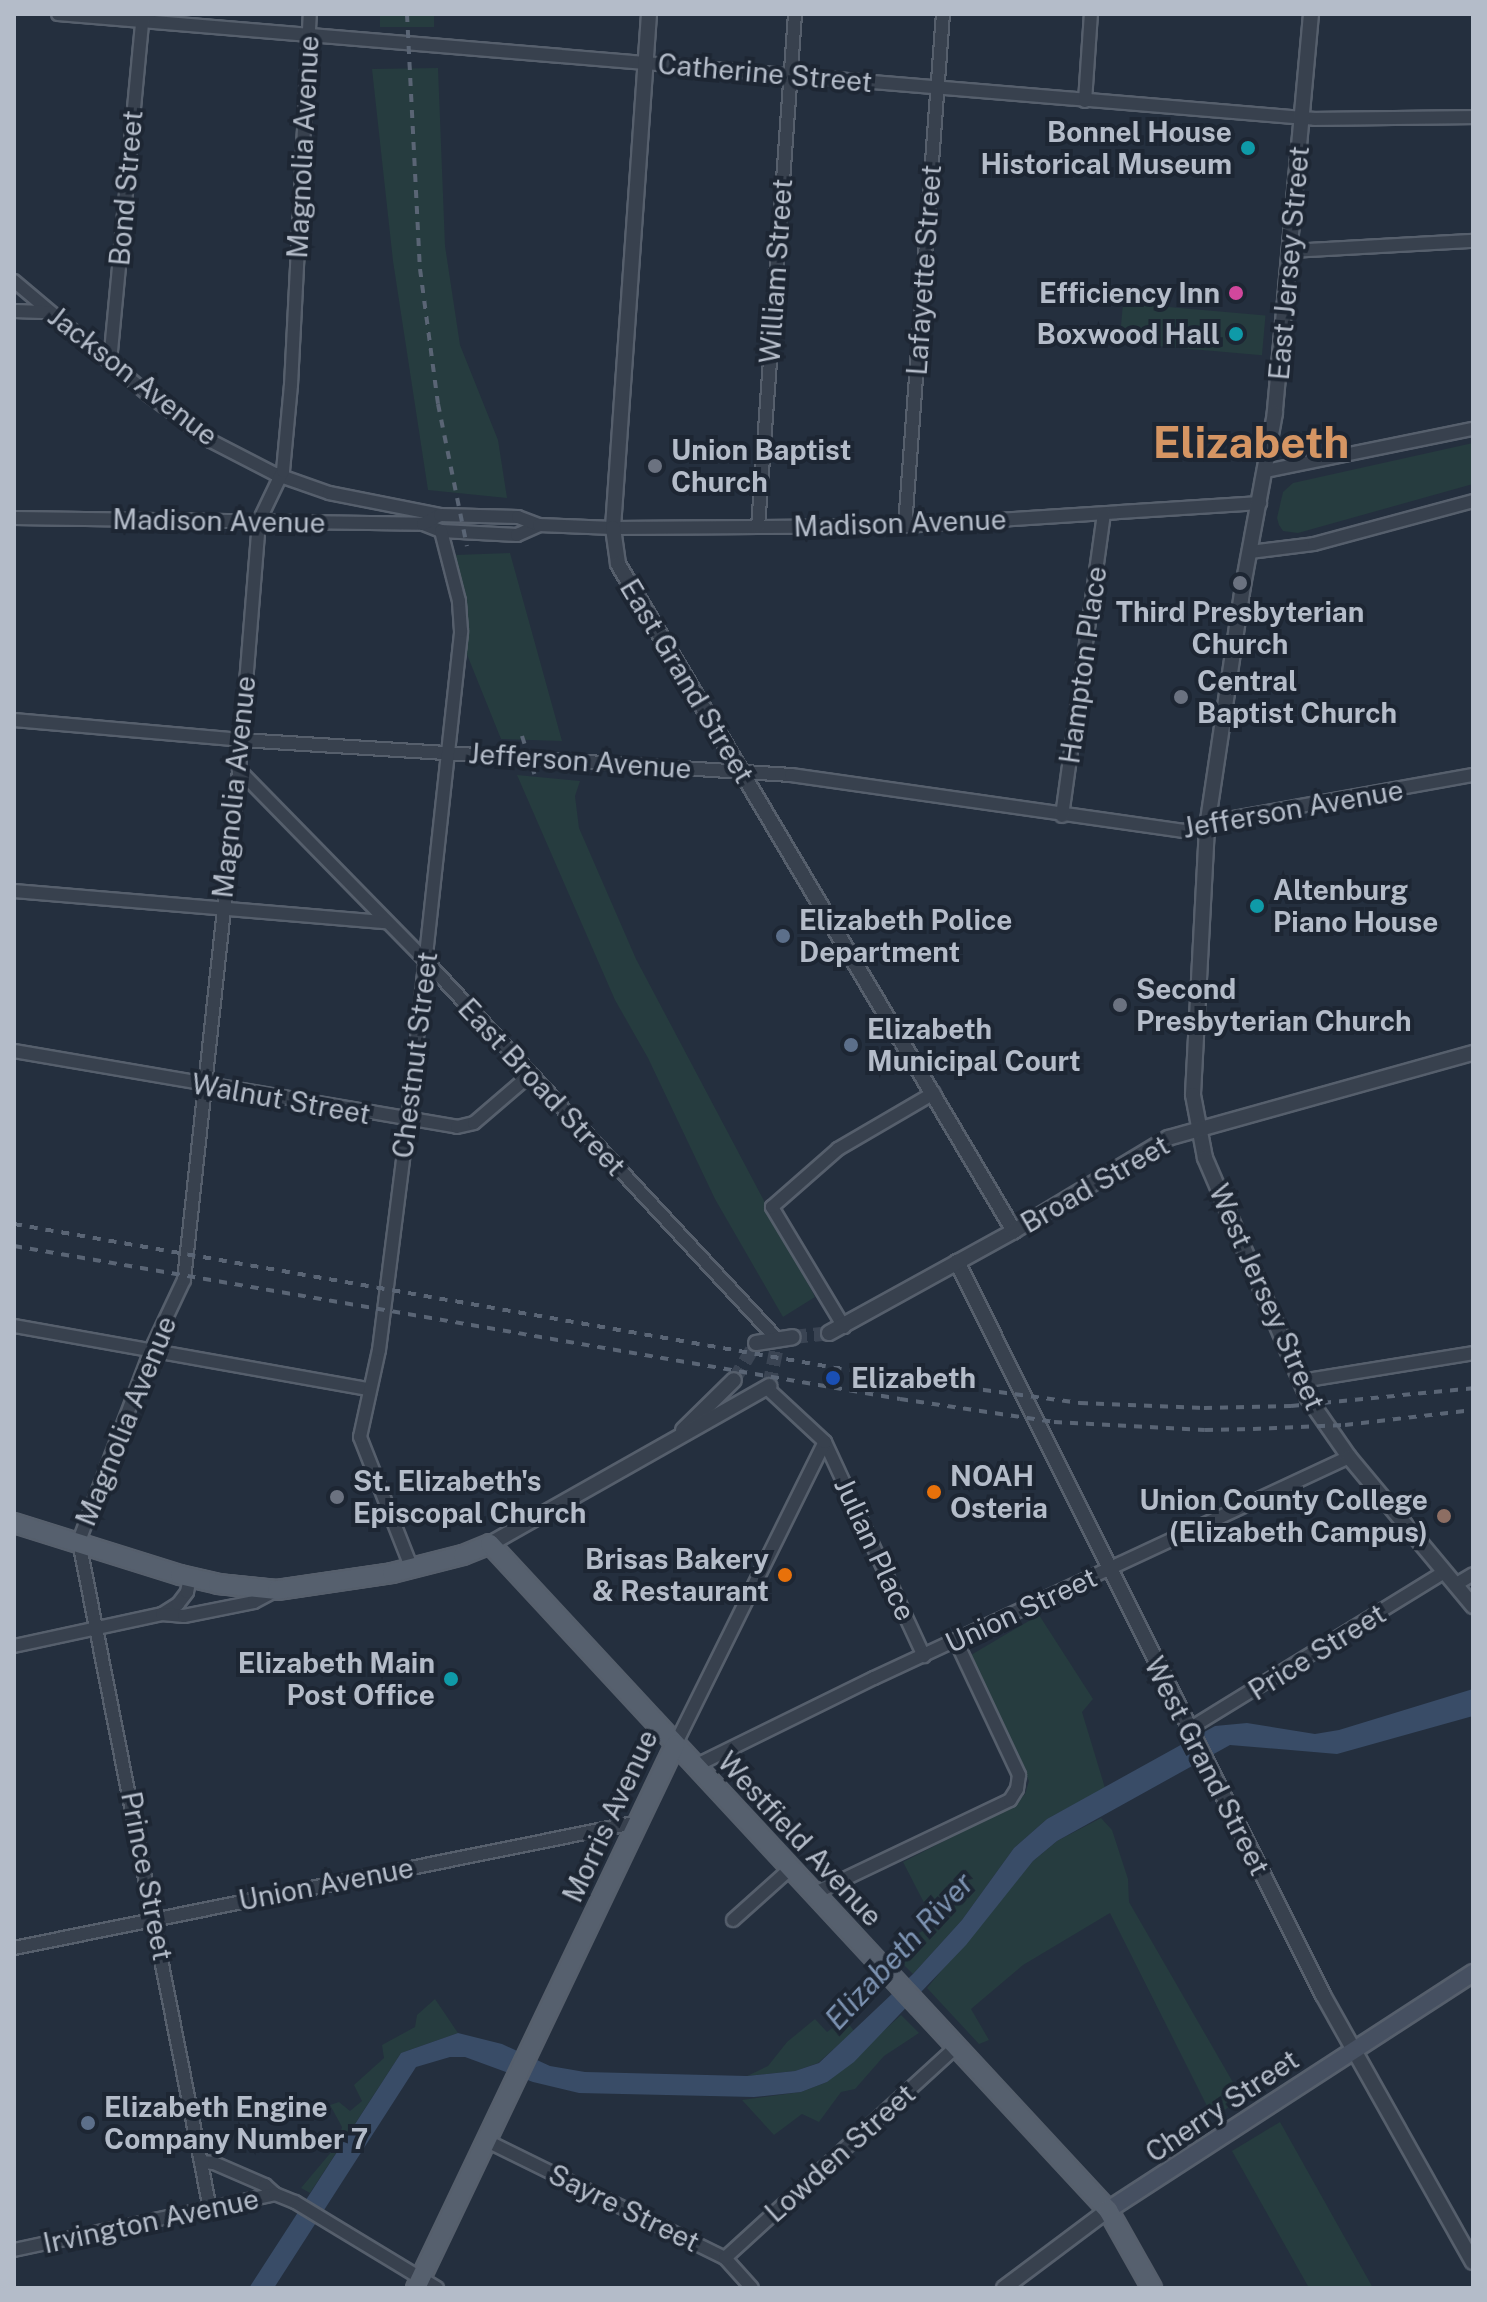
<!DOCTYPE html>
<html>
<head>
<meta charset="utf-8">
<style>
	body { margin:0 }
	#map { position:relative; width:1487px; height:2302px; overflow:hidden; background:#242f3e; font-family:"Public Sans",sans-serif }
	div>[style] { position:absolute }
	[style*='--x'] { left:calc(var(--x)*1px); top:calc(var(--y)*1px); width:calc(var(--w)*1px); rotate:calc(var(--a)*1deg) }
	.green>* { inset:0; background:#263c3f; transform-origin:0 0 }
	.water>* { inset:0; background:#394c67 }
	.tertiary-tunnel>* { height:14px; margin-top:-7px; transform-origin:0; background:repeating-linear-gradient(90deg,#3a4453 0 14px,transparent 0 21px) }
	.roads { filter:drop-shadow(2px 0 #565f6c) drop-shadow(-2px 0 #565f6c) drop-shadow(0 2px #565f6c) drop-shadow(0 -2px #565f6c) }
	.minor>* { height:12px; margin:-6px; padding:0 6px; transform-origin:6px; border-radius:6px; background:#38414e }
	.tertiary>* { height:14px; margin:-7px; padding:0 7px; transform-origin:7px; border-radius:7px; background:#38414e }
	.secondary>* { height:16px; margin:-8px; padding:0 8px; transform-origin:8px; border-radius:8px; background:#465061 }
	.primary>* { height:18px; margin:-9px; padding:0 9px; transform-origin:9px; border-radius:9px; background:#56606e }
	.rail>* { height:4px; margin-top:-2px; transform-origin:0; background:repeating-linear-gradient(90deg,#5a6575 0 8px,transparent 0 16px) }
	.dots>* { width:22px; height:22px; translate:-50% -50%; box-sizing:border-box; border:4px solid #1d2633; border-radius:50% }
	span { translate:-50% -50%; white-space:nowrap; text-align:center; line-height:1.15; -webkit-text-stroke:8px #1d2633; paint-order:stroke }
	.street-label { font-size:28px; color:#b4bcc9 }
	.poi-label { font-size:28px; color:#b4bcc9; font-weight:700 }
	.right { translate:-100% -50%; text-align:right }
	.left { translate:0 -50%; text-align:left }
	.water-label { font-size:30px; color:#7c92b1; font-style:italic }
	.town-label { font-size:44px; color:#d59563; font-weight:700 }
	.frame { position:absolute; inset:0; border:16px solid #b4bcc9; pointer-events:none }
</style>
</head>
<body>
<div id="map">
	<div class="green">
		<i style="left:380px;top:14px;width:54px;height:13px"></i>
		<i style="clip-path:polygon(438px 68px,445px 246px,460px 345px,498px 440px,507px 498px,428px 490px,393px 261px,372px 69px)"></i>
		<i style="left:1123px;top:303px;width:143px;height:40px;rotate:5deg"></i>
		<i style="clip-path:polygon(1473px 443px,1473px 484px,1298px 533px,1283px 531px,1279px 525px,1277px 518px,1283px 492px,1293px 483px)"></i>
		<i style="clip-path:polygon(510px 553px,562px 741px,501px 739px,464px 647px,467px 603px,455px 555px)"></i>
		<i style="clip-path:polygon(517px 775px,580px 781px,575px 796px,579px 828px,636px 959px,815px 1297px,783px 1317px,715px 1199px,648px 1058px,615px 1000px)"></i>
		<i style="clip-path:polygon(1039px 1615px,1093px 1699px,1082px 1712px,1105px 1788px,1047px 1819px,1014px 1848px,962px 1920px,913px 1974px,889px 1950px,935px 1924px,903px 1862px,1015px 1805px,1025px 1794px,1029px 1781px,971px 1655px)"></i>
		<i style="clip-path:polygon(1101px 1818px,1112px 1830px,1128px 1879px,1129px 1902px,1242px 2098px,1213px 2118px,1110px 1913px,1023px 1965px,971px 2009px,989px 2040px,979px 2044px,927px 1988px,1033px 1861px,1057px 1841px)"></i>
		<i style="clip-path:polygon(435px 1999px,458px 2033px,401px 2053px,310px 2193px,301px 2188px,338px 2144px,342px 2127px,330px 2105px,339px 2102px,350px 2111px,362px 2101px,354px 2085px,384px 2058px,382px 2045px,415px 2027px,417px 2015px)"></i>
		<i style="clip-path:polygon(901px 2015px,919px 2033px,884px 2056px,855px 2089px,841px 2092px,819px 2122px,802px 2114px,774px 2135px,742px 2100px,801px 2092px,827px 2082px)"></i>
		<i style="clip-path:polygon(815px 2019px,827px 2032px,845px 2019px,854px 2031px,818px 2063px,795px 2071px,747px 2076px,768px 2066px,787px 2042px)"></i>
		<i style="clip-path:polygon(1280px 2122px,1373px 2288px,1309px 2288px,1232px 2151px)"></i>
	</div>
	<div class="water">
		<i style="clip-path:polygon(1473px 1689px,1473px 1716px,1337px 1754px,1230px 1745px,1057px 1841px,1033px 1861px,966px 1945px,854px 2062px,827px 2082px,801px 2092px,754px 2097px,579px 2093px,533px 2082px,465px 2057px,450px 2057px,416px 2067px,274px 2288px,249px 2288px,401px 2053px,458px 2033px,502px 2044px,550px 2066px,585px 2072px,747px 2076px,795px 2071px,819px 2063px,913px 1974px,962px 1920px,1014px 1848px,1047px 1819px,1215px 1726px,1247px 1723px,1315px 1734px,1339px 1730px)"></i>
	</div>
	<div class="tertiary-tunnel">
		<i style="--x:793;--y:1337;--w:36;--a:-6"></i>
		<i style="--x:734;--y:1380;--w:43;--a:-59.3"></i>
		<i style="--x:769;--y:1386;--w:41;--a:-78.7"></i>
	</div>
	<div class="roads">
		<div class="minor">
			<i style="--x:58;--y:14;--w:1261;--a:4.77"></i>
			<i style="--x:1315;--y:119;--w:158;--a:-0.7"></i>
			<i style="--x:1085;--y:101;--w:87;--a:-86.1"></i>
			<i style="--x:1292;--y:251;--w:181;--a:-3.2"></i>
			<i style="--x:14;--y:281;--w:178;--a:40.2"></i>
			<i style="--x:150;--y:396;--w:76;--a:36.4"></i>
			<i style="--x:211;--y:441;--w:72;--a:27.3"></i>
			<i style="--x:275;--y:474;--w:57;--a:19.4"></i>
			<i style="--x:329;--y:493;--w:113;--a:11.2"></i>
			<i style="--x:14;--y:311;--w:36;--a:2"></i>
			<i style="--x:110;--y:362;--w:350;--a:-84.6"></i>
			<i style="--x:1266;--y:471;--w:211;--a:-11.5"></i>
			<i style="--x:14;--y:518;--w:409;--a:0.8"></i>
			<i style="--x:423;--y:524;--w:19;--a:21"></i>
			<i style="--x:441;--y:531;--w:76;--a:3"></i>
			<i style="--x:517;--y:535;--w:24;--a:-24"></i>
			<i style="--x:423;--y:524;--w:19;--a:-28"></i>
			<i style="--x:440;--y:515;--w:78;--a:1.5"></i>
			<i style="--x:518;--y:517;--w:22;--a:21"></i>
			<i style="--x:539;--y:525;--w:74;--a:2.3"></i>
			<i style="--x:613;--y:528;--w:292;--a:-0.4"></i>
			<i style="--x:905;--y:526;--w:356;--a:-3.7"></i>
			<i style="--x:905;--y:526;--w:513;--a:-85.76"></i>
			<i style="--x:758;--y:527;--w:514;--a:-85.87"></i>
			<i style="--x:1250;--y:552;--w:64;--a:-7.1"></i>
			<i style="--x:1314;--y:544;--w:165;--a:-15.1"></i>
			<i style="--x:14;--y:720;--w:228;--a:5"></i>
			<i style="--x:241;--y:740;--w:551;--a:3.64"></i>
			<i style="--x:791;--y:775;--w:397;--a:8.1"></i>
			<i style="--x:1184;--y:831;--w:52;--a:-14.6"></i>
			<i style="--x:1234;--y:818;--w:243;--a:-10.2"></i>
			<i style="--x:239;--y:770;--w:269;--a:45.6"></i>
			<i style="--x:427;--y:962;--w:513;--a:47.13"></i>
			<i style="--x:1062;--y:816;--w:305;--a:-82.1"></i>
			<i style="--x:14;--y:891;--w:373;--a:4.8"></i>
			<i style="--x:14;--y:1051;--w:449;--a:9.7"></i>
			<i style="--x:457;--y:1127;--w:17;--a:-13"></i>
			<i style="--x:474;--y:1123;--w:75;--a:-40.7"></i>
			<i style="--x:14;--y:1326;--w:361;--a:10.1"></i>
			<i style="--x:844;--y:1327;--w:140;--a:-121"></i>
			<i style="--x:772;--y:1207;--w:88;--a:-41.3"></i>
			<i style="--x:838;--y:1149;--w:111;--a:-30.3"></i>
			<i style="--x:1301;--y:1381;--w:174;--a:-9.2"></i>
			<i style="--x:825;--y:1442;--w:236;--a:65.2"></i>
			<i style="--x:412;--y:1569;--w:142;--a:-111.5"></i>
			<i style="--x:360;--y:1437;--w:89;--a:-77.7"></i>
			<i style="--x:379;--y:1350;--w:231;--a:-82.8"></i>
			<i style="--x:408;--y:1121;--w:493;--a:-83.8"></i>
			<i style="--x:461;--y:631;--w:30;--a:-94"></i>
			<i style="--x:459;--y:601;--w:72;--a:-104.4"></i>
			<i style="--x:1455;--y:1585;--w:21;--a:-31"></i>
			<i style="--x:162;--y:1614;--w:19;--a:-32"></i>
			<i style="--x:178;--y:1604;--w:15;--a:-53"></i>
			<i style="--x:187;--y:1592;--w:14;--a:-78"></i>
			<i style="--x:14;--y:1646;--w:151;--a:-12.2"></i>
			<i style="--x:162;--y:1614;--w:22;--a:5"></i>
			<i style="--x:184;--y:1616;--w:71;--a:-11.3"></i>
			<i style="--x:254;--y:1602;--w:24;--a:-28"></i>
			<i style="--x:1189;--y:1729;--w:299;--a:-31.6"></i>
			<i style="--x:675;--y:1745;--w:338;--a:-63.7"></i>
			<i style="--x:825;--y:1442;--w:78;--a:-137.1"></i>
			<i style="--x:695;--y:1766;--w:199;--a:-26.2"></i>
			<i style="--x:874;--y:1678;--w:524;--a:-24.95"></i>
			<i style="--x:813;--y:1894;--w:218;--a:-25.5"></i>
			<i style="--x:1010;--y:1800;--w:13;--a:-58"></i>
			<i style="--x:1017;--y:1789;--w:14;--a:-82"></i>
			<i style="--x:1019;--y:1775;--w:148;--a:-115.2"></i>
			<i style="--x:733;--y:1920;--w:76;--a:-41.8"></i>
			<i style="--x:14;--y:1948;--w:638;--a:-11.4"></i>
			<i style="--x:487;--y:2141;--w:265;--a:26.2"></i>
			<i style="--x:725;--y:2258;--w:40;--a:48"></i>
			<i style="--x:201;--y:2162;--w:13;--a:4"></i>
			<i style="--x:214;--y:2163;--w:56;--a:23.3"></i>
			<i style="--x:265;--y:2185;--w:13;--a:42"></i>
			<i style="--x:210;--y:2209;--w:681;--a:-101.1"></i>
			<i style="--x:79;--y:1541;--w:204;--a:-69.3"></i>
			<i style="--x:151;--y:1350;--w:77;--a:-64.8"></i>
			<i style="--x:184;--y:1280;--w:513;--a:-83.84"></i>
			<i style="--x:239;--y:770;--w:250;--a:-85.4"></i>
			<i style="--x:259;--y:521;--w:55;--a:-64.4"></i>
			<i style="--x:283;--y:471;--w:86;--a:-84.7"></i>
			<i style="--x:291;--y:385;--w:371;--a:-87.1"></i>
			<i style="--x:14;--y:2250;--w:267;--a:-12.1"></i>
			<i style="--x:275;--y:2194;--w:22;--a:22"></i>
			<i style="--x:295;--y:2202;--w:166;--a:31.2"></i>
			<i style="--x:725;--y:2258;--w:313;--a:-42.4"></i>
		</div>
		<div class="tertiary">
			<i style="--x:649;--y:14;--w:515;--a:94.01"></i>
			<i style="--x:613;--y:528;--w:36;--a:82"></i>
			<i style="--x:618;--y:564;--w:776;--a:59.3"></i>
			<i style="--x:1311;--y:14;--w:401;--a:95.2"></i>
			<i style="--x:1275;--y:413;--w:176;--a:100.5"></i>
			<i style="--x:1243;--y:586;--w:244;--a:98.5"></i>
			<i style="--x:1207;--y:827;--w:268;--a:93"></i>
			<i style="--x:1193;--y:1095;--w:64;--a:79.2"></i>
			<i style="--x:1205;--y:1158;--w:261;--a:66.8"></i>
			<i style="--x:1308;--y:1398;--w:72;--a:55.2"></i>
			<i style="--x:1349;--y:1457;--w:194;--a:50.2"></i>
			<i style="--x:957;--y:1262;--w:819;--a:63.47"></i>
			<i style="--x:1323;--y:1995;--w:306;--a:60.7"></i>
			<i style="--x:829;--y:1333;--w:211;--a:-28.9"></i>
			<i style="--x:1014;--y:1231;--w:180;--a:-31.1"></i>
			<i style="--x:1168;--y:1138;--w:317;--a:-15.6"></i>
			<i style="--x:756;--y:1343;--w:37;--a:-9"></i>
			<i style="--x:683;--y:1430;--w:71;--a:-44.4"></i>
			<i style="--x:490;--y:1544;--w:321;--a:-29.5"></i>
			<i style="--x:1004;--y:2288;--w:130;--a:-36.9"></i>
		</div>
		<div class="secondary">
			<i style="--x:1108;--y:2210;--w:435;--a:-33"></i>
		</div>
		<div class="primary">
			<i style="--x:14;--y:1523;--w:174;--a:17.4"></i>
			<i style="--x:180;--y:1575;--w:39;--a:13"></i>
			<i style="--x:218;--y:1584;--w:59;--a:5.8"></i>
			<i style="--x:277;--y:1590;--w:116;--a:-8.4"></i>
			<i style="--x:392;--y:1573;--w:73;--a:-14.2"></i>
			<i style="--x:463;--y:1555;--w:29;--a:-22"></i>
			<i style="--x:490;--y:1544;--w:909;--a:47.14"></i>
			<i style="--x:1108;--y:2210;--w:90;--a:60.6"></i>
			<i style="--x:416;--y:2288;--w:602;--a:-64.5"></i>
		</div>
	</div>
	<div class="rail">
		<i style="--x:407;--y:14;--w:255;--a:87.1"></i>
		<i style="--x:420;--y:269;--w:136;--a:82.4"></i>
		<i style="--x:438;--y:404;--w:145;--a:78.5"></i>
		<i style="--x:522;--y:736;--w:42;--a:72"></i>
		<i style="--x:14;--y:1224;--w:887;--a:9.93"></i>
		<i style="--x:888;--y:1377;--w:194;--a:7.7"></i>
		<i style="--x:1080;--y:1403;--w:124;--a:2.3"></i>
		<i style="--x:1204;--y:1408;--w:87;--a:-1.3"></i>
		<i style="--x:1291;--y:1406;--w:183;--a:-5.6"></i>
		<i style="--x:14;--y:1246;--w:899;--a:9.8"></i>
		<i style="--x:900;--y:1399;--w:156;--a:8.5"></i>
		<i style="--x:1054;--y:1422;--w:151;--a:3"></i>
		<i style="--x:1205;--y:1430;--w:48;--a:-1.2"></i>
		<i style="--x:1253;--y:1429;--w:92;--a:-2.5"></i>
		<i style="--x:1345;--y:1425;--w:129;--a:-6.7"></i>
	</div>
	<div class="dots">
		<i style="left:1248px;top:148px;background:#0f9aa8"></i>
		<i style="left:1236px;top:293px;background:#d1479c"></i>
		<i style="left:1236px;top:334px;background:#0f9aa8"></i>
		<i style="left:655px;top:466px;background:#6b7280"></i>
		<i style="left:1240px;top:583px;background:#6b7280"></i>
		<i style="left:1181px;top:697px;background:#6b7280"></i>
		<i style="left:1257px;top:906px;background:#0f9aa8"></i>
		<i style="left:783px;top:936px;background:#5c6f8a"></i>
		<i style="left:1120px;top:1005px;background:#6b7280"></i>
		<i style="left:851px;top:1045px;background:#5c6f8a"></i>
		<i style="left:833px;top:1378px;background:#1a4fb4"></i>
		<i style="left:934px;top:1492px;background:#e8710a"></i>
		<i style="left:337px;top:1497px;background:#6b7280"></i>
		<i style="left:1444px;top:1516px;background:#8d6e63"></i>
		<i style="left:785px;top:1575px;background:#e8710a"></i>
		<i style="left:451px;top:1679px;background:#0f9aa8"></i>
		<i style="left:88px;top:2123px;background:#5c6f8a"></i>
	</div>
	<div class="street-label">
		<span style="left:765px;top:73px;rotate:5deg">Catherine Street</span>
		<span style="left:303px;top:147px;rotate:-87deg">Magnolia Avenue</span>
		<span style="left:126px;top:188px;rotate:-85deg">Bond Street</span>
		<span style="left:1289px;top:263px;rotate:-85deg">East Jersey Street</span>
		<span style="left:924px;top:270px;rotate:-86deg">Lafayette Street</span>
		<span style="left:776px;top:271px;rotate:-86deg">William Street</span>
		<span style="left:133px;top:376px;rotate:38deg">Jackson Avenue</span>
		<span style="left:219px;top:521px;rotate:1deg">Madison Avenue</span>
		<span style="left:900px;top:523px;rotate:-2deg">Madison Avenue</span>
		<span style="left:1083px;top:665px;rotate:-82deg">Hampton Place</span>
		<span style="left:687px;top:681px;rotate:59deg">East Grand Street</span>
		<span style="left:580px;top:761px;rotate:4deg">Jefferson Avenue</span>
		<span style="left:234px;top:787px;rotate:-84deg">Magnolia Avenue</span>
		<span style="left:1293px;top:809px;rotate:-10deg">Jefferson Avenue</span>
		<span style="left:415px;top:1055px;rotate:-83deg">Chestnut Street</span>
		<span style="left:542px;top:1087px;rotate:47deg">East Broad Street</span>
		<span style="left:281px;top:1099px;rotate:10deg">Walnut Street</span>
		<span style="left:1095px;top:1184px;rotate:-30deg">Broad Street</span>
		<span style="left:1267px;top:1297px;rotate:66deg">West Jersey Street</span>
		<span style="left:126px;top:1421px;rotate:-68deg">Magnolia Avenue</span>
		<span style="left:875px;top:1549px;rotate:65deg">Julian Place</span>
		<span style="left:1021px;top:1610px;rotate:-25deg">Union Street</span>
		<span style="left:1317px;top:1652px;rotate:-32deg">Price Street</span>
		<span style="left:1207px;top:1766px;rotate:63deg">West Grand Street</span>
		<span style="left:610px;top:1816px;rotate:-65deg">Morris Avenue</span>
		<span style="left:800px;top:1839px;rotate:47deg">Westfield Avenue</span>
		<span style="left:147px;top:1876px;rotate:79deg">Prince Street</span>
		<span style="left:326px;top:1884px;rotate:-11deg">Union Avenue</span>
		<span style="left:1222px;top:2106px;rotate:-34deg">Cherry Street</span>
		<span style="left:840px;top:2153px;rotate:-42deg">Lowden Street</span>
		<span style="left:624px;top:2208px;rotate:26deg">Sayre Street</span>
		<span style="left:151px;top:2221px;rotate:-12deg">Irvington Avenue</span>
	</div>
	<div class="poi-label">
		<span class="right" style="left:1232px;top:148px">Bonnel House<br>Historical Museum</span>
		<span class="right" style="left:1220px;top:293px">Efficiency Inn</span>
		<span class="right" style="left:1220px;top:334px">Boxwood Hall</span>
		<span class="left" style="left:671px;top:466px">Union Baptist<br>Church</span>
		<span style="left:1240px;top:628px">Third Presbyterian<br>Church</span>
		<span class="left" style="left:1197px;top:697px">Central<br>Baptist Church</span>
		<span class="left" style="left:1273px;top:906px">Altenburg<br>Piano House</span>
		<span class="left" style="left:799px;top:936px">Elizabeth Police<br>Department</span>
		<span class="left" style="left:1136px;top:1005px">Second<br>Presbyterian Church</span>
		<span class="left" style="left:867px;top:1045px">Elizabeth<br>Municipal Court</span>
		<span class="left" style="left:851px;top:1378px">Elizabeth</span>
		<span class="left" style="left:950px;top:1492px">NOAH<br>Osteria</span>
		<span class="left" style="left:353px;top:1497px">St. Elizabeth's<br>Episcopal Church</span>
		<span class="right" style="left:1428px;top:1516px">Union County College<br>(Elizabeth Campus)</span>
		<span class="right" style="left:769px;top:1575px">Brisas Bakery<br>&amp; Restaurant</span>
		<span class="right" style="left:435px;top:1679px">Elizabeth Main<br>Post Office</span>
		<span class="left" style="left:104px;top:2123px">Elizabeth Engine<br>Company Number 7</span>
	</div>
	<div class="water-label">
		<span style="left:899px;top:1951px;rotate:-47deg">Elizabeth River</span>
	</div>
	<div class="town-label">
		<span style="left:1251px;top:442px">Elizabeth</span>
	</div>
	<div class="frame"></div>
</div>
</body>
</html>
